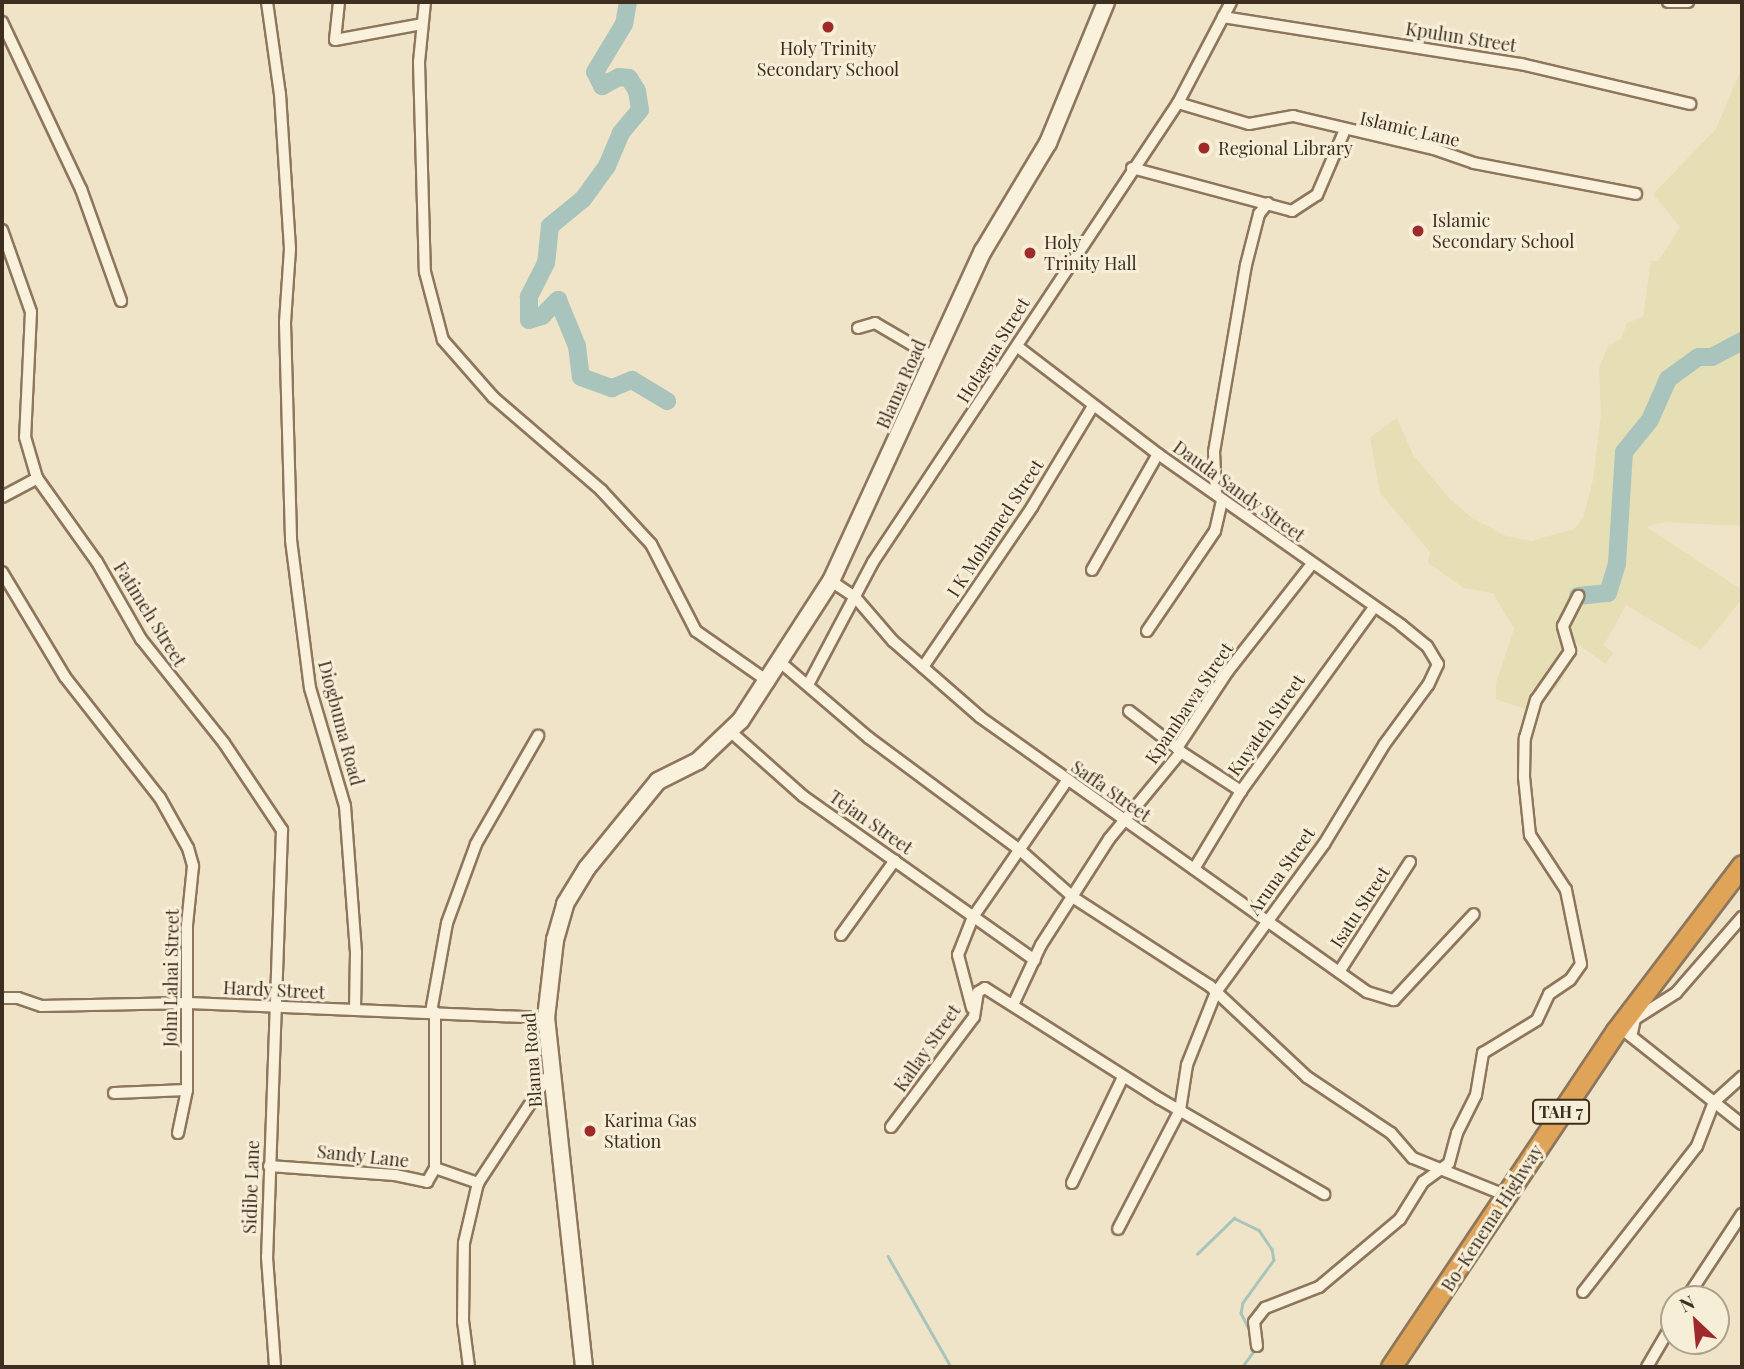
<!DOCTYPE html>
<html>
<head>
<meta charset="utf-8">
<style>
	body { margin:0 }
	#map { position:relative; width:1744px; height:1369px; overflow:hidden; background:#f0e4c8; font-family:"Playfair Display",serif }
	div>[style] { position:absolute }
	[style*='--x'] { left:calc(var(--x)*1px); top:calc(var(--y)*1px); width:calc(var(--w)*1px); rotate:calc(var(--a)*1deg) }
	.farmland>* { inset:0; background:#e6deb5 }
	.stream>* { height:2.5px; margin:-1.25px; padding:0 1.25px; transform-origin:1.25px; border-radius:1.25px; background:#a9c4bc }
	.river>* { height:18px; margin:-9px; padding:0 9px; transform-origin:9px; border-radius:9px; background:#a9c4bc }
	.roads { filter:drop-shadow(2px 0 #8d765c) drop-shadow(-2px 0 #8d765c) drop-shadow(0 2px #8d765c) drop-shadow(0 -2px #8d765c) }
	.street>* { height:10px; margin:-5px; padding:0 5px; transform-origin:5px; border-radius:5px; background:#faf1dc }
	.secondary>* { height:16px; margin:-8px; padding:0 8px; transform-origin:8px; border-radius:8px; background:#faf1dc }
	.highway>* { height:19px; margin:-9.5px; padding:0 9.5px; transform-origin:9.5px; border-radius:9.5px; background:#e0a458 }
	.dots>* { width:19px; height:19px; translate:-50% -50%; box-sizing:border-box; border:4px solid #f7eed8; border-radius:50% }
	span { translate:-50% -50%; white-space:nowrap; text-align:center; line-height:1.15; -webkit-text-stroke:6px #f7eed8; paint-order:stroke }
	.shield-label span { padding:2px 5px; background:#f7eed8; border:2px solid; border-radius:5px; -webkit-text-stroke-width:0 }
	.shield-label { font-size:16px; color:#3d2e20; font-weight:700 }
	.street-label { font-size:18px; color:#3d2e20 }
	.poi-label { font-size:18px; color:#3d2e20 }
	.left { translate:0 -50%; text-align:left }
	.frame { position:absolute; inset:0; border:4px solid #3d2e20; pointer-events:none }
	.north { position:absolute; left:1660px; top:1285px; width:70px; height:70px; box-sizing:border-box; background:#f7eed8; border:2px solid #ada18e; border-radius:50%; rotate:334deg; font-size:19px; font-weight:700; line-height:28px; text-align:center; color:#3d2e20 }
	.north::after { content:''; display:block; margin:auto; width:24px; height:32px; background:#9e2a2b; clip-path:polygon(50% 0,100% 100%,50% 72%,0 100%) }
</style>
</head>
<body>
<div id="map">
	<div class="farmland">
		<i style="clip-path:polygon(1740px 72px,1742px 526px,1663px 522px,1647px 527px,1742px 590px,1742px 599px,1701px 650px,1626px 605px,1604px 645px,1613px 653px,1606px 664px,1570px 639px,1570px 665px,1558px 686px,1531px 711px,1496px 699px,1496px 683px,1514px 629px,1493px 593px,1464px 588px,1428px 563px,1430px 552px,1380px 493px,1370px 437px,1397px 418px,1413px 455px,1450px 499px,1472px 518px,1506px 536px,1531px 541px,1574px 529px,1583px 518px,1593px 480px,1601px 415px,1599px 368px,1608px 346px,1621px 339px,1627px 323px,1643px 317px,1651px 261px,1659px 261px,1680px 227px,1653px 194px,1716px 129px)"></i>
	</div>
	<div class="stream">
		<i style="--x:1197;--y:1254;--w:52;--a:-44.2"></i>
		<i style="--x:1234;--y:1218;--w:28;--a:26"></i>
		<i style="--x:1259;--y:1230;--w:23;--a:56"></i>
		<i style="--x:1272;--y:1249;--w:11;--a:80"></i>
		<i style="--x:1274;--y:1260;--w:53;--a:125.8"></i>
		<i style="--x:1243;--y:1303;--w:10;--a:101"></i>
		<i style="--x:1241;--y:1313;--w:22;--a:63"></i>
		<i style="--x:888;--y:1256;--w:128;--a:60.4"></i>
		<i style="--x:1242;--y:1367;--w:24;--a:-54"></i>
	</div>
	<div class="river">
		<i style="--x:628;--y:2;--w:22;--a:100"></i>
		<i style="--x:624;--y:24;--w:56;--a:121.1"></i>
		<i style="--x:595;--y:72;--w:16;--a:63"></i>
		<i style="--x:602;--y:86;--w:19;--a:-28"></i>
		<i style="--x:619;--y:77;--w:10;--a:6"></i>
		<i style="--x:629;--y:78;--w:15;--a:58"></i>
		<i style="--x:637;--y:91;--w:19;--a:81"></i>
		<i style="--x:640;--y:110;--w:30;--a:130"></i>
		<i style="--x:621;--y:133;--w:36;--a:113"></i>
		<i style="--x:607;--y:166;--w:41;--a:126"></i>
		<i style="--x:583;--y:199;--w:43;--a:140.7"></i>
		<i style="--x:550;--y:226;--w:37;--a:96"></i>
		<i style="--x:546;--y:263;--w:38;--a:117"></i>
		<i style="--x:529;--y:297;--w:23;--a:90"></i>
		<i style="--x:529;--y:320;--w:14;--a:-17"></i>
		<i style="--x:542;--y:316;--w:23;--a:-45"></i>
		<i style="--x:558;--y:300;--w:50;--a:67.6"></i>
		<i style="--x:577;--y:346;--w:31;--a:83"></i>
		<i style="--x:581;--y:377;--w:33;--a:20"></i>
		<i style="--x:612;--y:388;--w:22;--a:-22"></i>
		<i style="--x:632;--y:380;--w:41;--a:31"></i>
		<i style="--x:1578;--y:596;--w:30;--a:-6"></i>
		<i style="--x:1608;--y:593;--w:31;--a:-73"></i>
		<i style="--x:1617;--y:563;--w:111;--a:-86.4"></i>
		<i style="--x:1624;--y:452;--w:41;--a:-50.9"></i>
		<i style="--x:1650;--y:420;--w:45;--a:-66.3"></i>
		<i style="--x:1668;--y:379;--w:37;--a:-36"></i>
		<i style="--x:1698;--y:357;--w:14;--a:0"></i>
		<i style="--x:1712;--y:357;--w:34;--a:-28"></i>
	</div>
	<div class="roads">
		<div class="street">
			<i style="--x:267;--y:2;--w:93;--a:82"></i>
			<i style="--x:280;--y:94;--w:155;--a:86.3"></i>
			<i style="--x:290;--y:249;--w:74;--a:93.9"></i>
			<i style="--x:285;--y:323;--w:217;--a:88.4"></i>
			<i style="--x:291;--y:540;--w:149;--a:82.7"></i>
			<i style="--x:310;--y:688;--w:123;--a:73.5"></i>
			<i style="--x:345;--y:806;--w:147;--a:85.7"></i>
			<i style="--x:356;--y:953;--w:56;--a:91"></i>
			<i style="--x:339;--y:2;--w:38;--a:96"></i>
			<i style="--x:335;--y:40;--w:88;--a:-10.4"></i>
			<i style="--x:425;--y:2;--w:60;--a:95.7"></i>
			<i style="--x:419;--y:62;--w:210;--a:88.4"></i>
			<i style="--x:425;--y:272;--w:70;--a:75.2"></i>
			<i style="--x:443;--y:340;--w:76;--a:48.7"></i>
			<i style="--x:493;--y:397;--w:143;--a:40.7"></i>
			<i style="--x:601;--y:490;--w:74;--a:47.2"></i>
			<i style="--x:651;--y:544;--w:98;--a:62.7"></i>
			<i style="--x:696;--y:631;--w:89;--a:34.9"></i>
			<i style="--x:1668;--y:2;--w:20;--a:0"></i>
			<i style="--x:1223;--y:17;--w:302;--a:9"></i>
			<i style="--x:1521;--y:64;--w:174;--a:13.3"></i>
			<i style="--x:2;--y:22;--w:185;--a:64.7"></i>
			<i style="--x:81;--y:189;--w:119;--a:70.3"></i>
			<i style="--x:1178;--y:103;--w:74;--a:16.5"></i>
			<i style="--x:1249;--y:124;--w:45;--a:-10.3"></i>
			<i style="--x:1293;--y:116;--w:145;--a:13.2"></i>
			<i style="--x:1434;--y:149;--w:42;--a:19.3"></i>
			<i style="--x:1474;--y:163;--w:165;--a:10.8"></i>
			<i style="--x:1132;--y:168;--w:166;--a:15"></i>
			<i style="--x:1292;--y:211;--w:30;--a:-33"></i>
			<i style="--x:1317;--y:195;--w:69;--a:-66.8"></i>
			<i style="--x:2;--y:230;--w:87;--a:70.5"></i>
			<i style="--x:31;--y:312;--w:125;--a:92.7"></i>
			<i style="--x:25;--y:437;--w:43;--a:73.7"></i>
			<i style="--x:37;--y:478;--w:103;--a:54.5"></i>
			<i style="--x:97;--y:562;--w:89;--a:60.3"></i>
			<i style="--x:141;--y:639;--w:133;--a:51.4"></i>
			<i style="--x:224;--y:743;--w:105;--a:56.3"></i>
			<i style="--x:282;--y:830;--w:427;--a:92"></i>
			<i style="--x:267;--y:1257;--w:110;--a:85.8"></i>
			<i style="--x:858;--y:328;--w:18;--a:-16"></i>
			<i style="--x:875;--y:323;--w:67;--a:30.4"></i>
			<i style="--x:1018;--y:347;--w:176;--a:37.4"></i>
			<i style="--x:1158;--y:454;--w:297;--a:35.1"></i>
			<i style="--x:1401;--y:625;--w:33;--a:39"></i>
			<i style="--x:1427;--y:646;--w:21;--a:59"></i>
			<i style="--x:1438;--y:664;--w:23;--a:115"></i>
			<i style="--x:1428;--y:685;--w:74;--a:126.3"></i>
			<i style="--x:1384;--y:745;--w:116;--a:121.2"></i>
			<i style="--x:1324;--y:844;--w:183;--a:126.1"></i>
			<i style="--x:1216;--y:992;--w:79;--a:111.7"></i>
			<i style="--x:1187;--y:1065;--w:46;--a:98.8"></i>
			<i style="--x:1180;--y:1110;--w:134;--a:117.5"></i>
			<i style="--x:1216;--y:494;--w:42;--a:-92.7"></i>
			<i style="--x:1214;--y:452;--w:190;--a:-80.3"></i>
			<i style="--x:1246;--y:265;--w:53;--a:-75.7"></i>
			<i style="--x:1259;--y:214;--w:14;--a:-51"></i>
			<i style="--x:2;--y:497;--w:40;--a:-28"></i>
			<i style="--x:1092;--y:570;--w:133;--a:-60.4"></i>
			<i style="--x:2;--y:572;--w:122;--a:59"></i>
			<i style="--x:65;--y:677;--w:154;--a:51.9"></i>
			<i style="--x:160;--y:798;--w:57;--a:60.8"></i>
			<i style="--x:188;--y:848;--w:19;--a:74"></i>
			<i style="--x:193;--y:866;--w:59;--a:95.8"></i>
			<i style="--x:187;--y:925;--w:165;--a:90"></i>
			<i style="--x:187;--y:1090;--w:44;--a:101.8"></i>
			<i style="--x:831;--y:581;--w:29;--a:34"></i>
			<i style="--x:855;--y:597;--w:58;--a:49.2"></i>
			<i style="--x:893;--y:641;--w:116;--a:41.1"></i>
			<i style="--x:980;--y:717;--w:475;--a:35.4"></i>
			<i style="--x:1367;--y:992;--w:28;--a:17"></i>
			<i style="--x:1394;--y:1000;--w:117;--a:-47.1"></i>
			<i style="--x:1147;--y:631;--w:121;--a:-55.8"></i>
			<i style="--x:1215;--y:531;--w:31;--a:-77"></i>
			<i style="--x:780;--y:662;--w:117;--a:40.5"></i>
			<i style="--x:869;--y:738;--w:188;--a:36.6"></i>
			<i style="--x:1020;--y:850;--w:72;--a:41.6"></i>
			<i style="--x:1074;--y:898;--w:162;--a:32.9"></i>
			<i style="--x:1210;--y:986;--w:133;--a:43.2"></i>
			<i style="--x:1307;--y:1077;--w:101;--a:33.7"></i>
			<i style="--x:1391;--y:1133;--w:33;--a:49"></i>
			<i style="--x:1413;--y:1158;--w:99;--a:21.9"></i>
			<i style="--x:923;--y:667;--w:194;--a:-55.7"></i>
			<i style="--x:1032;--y:507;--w:118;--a:-58.9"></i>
			<i style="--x:809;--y:683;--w:137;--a:-62.1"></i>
			<i style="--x:873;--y:562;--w:551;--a:-56.4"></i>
			<i style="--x:1178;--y:103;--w:114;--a:-62.3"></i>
			<i style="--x:1129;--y:711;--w:61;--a:37.6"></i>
			<i style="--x:730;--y:731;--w:98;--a:41.7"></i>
			<i style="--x:803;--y:796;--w:284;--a:35.3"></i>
			<i style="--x:1181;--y:752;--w:72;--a:33"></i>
			<i style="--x:1194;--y:869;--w:91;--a:-58.9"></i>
			<i style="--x:1241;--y:791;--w:227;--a:-54.1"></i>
			<i style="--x:841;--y:935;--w:92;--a:-54.2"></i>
			<i style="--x:1339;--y:972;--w:131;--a:-57.2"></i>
			<i style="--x:2;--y:998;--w:16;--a:0"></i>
			<i style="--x:18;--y:998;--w:24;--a:19"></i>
			<i style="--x:41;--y:1006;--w:148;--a:-1.2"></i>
			<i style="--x:189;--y:1003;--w:357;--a:2.4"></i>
			<i style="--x:1013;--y:1005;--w:66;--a:-65"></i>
			<i style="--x:1041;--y:945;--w:126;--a:-57.3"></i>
			<i style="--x:1109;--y:839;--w:113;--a:-50.4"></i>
			<i style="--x:1181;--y:752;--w:6;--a:-135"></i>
			<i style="--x:1177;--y:748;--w:92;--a:-56.5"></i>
			<i style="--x:1228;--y:671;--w:135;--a:-51.9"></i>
			<i style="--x:972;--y:1008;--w:55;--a:-104.8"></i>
			<i style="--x:958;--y:955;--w:41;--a:-68.5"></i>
			<i style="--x:973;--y:917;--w:164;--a:-55.4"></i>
			<i style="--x:431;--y:1012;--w:90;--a:-79.8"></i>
			<i style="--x:447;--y:923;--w:84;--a:-69.8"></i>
			<i style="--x:476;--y:844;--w:125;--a:-60.1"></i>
			<i style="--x:435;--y:1012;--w:156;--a:90"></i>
			<i style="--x:1627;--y:1033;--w:147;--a:38.4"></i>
			<i style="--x:1632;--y:1033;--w:14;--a:-78"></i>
			<i style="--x:1635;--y:1019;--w:49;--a:-32.4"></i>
			<i style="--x:1676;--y:993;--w:101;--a:-49"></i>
			<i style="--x:114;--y:1093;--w:73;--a:-2.4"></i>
			<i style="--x:891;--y:1127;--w:138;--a:-53"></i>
			<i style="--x:974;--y:1017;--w:25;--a:-81"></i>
			<i style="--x:978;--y:992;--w:8;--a:-30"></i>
			<i style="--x:985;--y:988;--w:207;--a:32.4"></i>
			<i style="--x:1160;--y:1099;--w:190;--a:30.1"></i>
			<i style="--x:269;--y:1166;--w:126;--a:4.1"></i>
			<i style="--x:395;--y:1175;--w:33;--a:12"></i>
			<i style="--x:427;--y:1182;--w:16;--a:-60"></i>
			<i style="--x:435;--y:1168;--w:46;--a:19.2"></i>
			<i style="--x:478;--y:1183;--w:133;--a:-56.7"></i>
			<i style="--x:1072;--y:1183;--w:118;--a:-64.3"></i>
			<i style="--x:1583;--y:1292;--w:185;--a:-52"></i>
			<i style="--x:1697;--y:1146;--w:47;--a:-68.9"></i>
			<i style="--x:1714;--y:1102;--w:38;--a:-42"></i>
			<i style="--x:1686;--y:1299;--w:102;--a:-56.6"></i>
			<i style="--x:1257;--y:1346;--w:24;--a:-97"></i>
			<i style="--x:1254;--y:1322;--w:18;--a:-52"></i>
			<i style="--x:1265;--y:1308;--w:58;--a:-21.3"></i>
			<i style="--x:1319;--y:1287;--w:106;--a:-40"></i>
			<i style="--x:1400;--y:1219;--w:44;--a:-58.1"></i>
			<i style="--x:1423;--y:1182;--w:32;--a:-36"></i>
			<i style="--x:1449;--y:1163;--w:31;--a:-75"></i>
			<i style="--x:1457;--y:1133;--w:42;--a:-63.4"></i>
			<i style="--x:1476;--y:1095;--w:43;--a:-80.5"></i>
			<i style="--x:1483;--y:1053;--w:63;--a:-31.4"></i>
			<i style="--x:1537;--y:1020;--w:29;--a:-65"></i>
			<i style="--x:1549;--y:994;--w:25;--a:-34"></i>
			<i style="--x:1570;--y:980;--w:19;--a:-55"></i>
			<i style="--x:1581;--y:964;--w:76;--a:-101.5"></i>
			<i style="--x:1566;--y:890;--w:66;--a:-123.2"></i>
			<i style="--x:1530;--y:835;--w:58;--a:-95.9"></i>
			<i style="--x:1524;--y:777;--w:39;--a:-89"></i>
			<i style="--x:1525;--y:738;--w:40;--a:-74"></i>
			<i style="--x:1536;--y:700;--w:60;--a:-55.2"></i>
			<i style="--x:1570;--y:651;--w:26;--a:-106"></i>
			<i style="--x:1563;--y:626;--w:34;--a:-63"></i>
			<i style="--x:469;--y:1367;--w:46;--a:-97.4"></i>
			<i style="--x:463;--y:1321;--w:78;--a:-89.3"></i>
			<i style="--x:464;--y:1243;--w:62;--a:-76.9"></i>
			<i style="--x:1647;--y:1367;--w:53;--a:-59.6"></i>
		</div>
		<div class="secondary">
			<i style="--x:584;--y:1367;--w:351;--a:-96.2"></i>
			<i style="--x:546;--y:1018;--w:79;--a:-83.4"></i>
			<i style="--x:555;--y:940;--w:37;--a:-74"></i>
			<i style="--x:565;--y:904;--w:42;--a:-58.6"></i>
			<i style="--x:587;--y:868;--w:112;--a:-50.8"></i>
			<i style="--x:658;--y:781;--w:45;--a:-26.6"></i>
			<i style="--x:698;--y:761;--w:59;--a:-43.6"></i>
			<i style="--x:741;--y:720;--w:166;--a:-57.1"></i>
			<i style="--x:831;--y:581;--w:363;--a:-65.3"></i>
			<i style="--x:983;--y:251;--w:126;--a:-59"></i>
			<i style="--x:1048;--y:143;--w:152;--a:-67.6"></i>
		</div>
		<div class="highway">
			<i style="--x:1391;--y:1367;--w:404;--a:-56.2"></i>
			<i style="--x:1616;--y:1031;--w:208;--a:-52.8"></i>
		</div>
	</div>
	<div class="dots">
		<i style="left:828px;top:27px;background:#9e2a2b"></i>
		<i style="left:1204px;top:148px;background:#9e2a2b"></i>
		<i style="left:1418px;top:231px;background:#9e2a2b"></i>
		<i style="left:1030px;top:253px;background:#9e2a2b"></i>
		<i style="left:590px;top:1131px;background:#9e2a2b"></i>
	</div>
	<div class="shield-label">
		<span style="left:1561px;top:1112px">TAH 7</span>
	</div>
	<div class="street-label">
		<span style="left:1461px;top:37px;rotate:9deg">Kpulun Street</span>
		<span style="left:1410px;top:129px;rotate:13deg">Islamic Lane</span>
		<span style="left:993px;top:350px;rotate:-58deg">Hotagua Street</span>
		<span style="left:901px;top:384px;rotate:-66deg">Blama Road</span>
		<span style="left:1239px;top:491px;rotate:36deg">Dauda Sandy Street</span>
		<span style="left:995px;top:528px;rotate:-57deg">I K Mohamed Street</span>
		<span style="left:150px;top:614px;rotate:58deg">Fatimeh Street</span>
		<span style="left:1189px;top:703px;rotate:-56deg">Kpambawa Street</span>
		<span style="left:341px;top:723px;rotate:75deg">Diogbuma Road</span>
		<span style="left:1266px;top:725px;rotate:-55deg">Kuyateh Street</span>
		<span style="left:1111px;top:791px;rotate:35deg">Saffa Street</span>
		<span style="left:871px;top:822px;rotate:35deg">Tejan Street</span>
		<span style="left:1281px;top:871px;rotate:-55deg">Aruna Street</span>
		<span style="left:1360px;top:907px;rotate:-57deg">Isatu Street</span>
		<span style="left:171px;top:978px;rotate:-89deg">John Lahai Street</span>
		<span style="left:274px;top:990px;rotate:3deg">Hardy Street</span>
		<span style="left:927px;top:1048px;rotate:-55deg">Kallay Street</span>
		<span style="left:532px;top:1060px;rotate:-94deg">Blama Road</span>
		<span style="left:363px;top:1156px;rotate:6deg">Sandy Lane</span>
		<span style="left:251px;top:1187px;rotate:-88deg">Sidibe Lane</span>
		<span style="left:1492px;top:1218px;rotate:-57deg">Bo-Kenema Highway</span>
	</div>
	<div class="poi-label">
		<span style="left:828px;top:59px">Holy Trinity<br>Secondary School</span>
		<span class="left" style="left:1218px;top:148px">Regional Library</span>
		<span class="left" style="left:1432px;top:231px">Islamic<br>Secondary School</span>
		<span class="left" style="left:1044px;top:253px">Holy<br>Trinity Hall</span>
		<span class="left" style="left:604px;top:1131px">Karima Gas<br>Station</span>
	</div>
	<div class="frame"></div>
	<div class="north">N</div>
</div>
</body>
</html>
